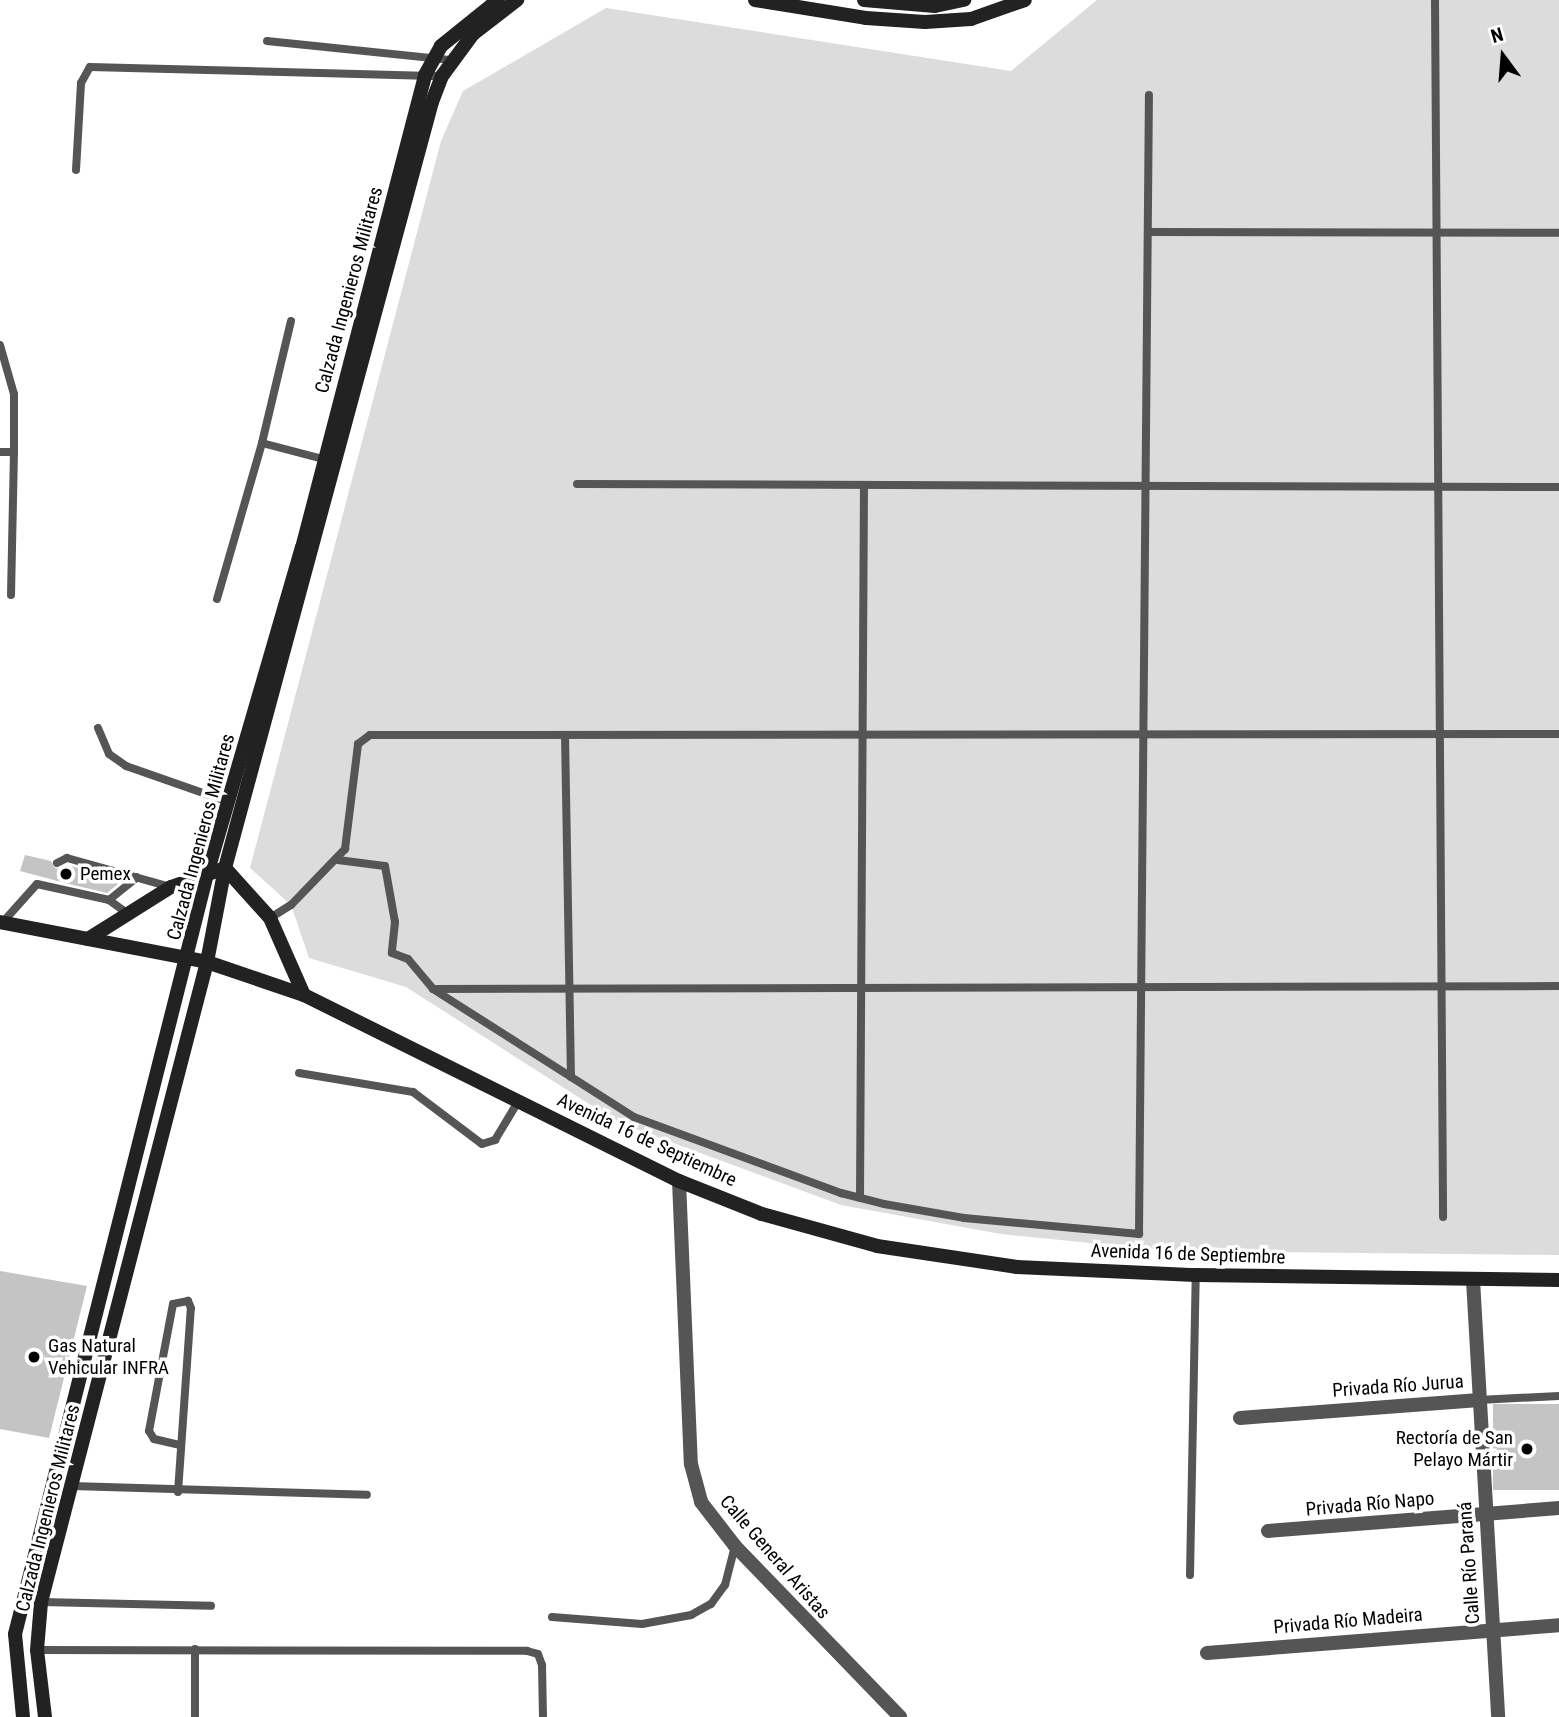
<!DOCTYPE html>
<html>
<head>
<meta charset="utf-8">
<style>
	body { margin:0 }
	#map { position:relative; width:1559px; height:1717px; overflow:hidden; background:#fff; font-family:"Roboto Condensed",sans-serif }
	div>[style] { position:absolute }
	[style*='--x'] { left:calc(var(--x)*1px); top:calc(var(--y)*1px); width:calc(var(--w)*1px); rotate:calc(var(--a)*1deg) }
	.green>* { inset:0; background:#dcdcdc }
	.building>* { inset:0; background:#c4c4c4; transform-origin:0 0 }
	.service>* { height:8px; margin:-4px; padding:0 4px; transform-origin:4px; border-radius:4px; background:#555 }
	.minor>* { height:14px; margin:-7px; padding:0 7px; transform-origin:7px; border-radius:7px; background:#555 }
	.secondary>* { height:14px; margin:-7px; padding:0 7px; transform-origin:7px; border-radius:7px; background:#222 }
	.dots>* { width:19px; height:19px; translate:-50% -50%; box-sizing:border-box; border:4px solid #fff; border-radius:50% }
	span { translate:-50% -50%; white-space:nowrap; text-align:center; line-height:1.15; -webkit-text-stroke:7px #fff; paint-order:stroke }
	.street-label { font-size:19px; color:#000 }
	.poi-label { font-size:19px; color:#000 }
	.left { translate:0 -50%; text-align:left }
	.right { translate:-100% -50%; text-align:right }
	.north { position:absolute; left:1468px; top:21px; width:70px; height:70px; -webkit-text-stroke:5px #fff; paint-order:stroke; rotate:344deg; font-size:19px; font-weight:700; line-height:28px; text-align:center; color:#000 }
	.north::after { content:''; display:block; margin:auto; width:24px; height:32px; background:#000; clip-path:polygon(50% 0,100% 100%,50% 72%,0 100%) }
</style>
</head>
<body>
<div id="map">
	<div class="green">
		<i style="clip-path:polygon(1097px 0,1559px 0,1559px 1255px,1169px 1251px,1001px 1234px,841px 1205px,619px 1123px,406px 987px,309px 958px,291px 905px,250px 868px,441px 141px,463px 91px,606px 8px,1011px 71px)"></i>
	</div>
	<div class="building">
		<i style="clip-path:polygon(25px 855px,51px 861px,56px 869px,67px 865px,123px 880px,107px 893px,69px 884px,20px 871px)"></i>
		<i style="clip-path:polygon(0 1271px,87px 1286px,49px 1438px,0 1429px)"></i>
		<i style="left:1559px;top:1404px;width:86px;height:66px;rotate:90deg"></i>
	</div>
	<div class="service">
		<i style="--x:1435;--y:0;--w:1217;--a:89.62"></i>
		<i style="--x:267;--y:41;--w:186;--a:5.9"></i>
		<i style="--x:76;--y:170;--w:87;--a:-86.7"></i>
		<i style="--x:81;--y:83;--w:18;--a:-61"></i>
		<i style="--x:90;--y:67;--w:352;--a:1.5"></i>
		<i style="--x:1148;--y:232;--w:411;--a:0.1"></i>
		<i style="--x:291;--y:321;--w:125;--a:103.4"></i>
		<i style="--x:262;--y:443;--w:67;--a:14.7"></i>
		<i style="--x:0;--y:345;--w:51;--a:74.1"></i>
		<i style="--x:14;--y:394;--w:58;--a:90"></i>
		<i style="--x:0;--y:452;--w:14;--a:0"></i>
		<i style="--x:14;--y:452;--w:143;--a:91.2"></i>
		<i style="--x:577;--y:484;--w:982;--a:0.18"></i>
		<i style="--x:217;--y:599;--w:162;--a:-73.9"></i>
		<i style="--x:98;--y:728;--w:28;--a:67"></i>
		<i style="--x:109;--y:754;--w:21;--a:35"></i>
		<i style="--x:126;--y:766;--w:109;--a:19.3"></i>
		<i style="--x:565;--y:735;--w:342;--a:89"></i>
		<i style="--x:338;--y:860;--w:47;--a:7.3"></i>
		<i style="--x:385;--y:866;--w:57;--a:79.9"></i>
		<i style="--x:395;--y:922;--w:31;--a:96"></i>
		<i style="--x:392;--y:953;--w:17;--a:21"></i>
		<i style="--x:408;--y:959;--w:39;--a:50"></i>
		<i style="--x:433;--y:989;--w:238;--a:32.5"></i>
		<i style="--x:634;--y:1117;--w:221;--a:20.2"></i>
		<i style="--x:841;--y:1193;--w:44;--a:14.3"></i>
		<i style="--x:884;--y:1204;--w:81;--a:9.9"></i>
		<i style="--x:964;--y:1218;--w:176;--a:5.2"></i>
		<i style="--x:1139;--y:1234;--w:1139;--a:-89.5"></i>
		<i style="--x:57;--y:863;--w:11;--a:-27"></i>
		<i style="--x:67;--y:858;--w:108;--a:15.6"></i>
		<i style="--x:109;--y:900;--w:36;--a:-39"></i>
		<i style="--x:270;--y:918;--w:25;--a:-32"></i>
		<i style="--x:291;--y:905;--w:78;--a:-46"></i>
		<i style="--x:345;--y:849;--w:106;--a:-82.9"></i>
		<i style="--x:358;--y:744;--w:15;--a:-37"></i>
		<i style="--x:370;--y:735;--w:1189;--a:-0.05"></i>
		<i style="--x:2;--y:923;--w:52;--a:-48.1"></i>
		<i style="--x:37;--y:884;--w:74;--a:12.5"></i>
		<i style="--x:109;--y:900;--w:22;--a:36"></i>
		<i style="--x:433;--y:989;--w:1126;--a:-0.15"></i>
		<i style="--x:299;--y:1073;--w:116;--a:9.5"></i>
		<i style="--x:413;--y:1092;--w:86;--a:37"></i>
		<i style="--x:482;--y:1144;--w:14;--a:-17"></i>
		<i style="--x:495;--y:1140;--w:47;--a:-59"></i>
		<i style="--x:860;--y:1198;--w:713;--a:-89.68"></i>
		<i style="--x:1479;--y:1400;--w:80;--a:-2.9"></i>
		<i style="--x:72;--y:1486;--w:295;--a:1.7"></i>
		<i style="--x:178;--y:1492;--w:184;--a:-86"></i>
		<i style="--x:191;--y:1308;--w:8;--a:-113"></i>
		<i style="--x:188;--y:1301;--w:15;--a:169"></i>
		<i style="--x:173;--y:1304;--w:129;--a:100.7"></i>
		<i style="--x:149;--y:1431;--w:9;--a:58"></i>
		<i style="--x:154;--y:1439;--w:27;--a:13"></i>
		<i style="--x:1190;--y:1575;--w:300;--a:-88.9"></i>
		<i style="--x:41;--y:1602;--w:170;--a:1.3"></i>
		<i style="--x:552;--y:1617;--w:90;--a:4.4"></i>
		<i style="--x:642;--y:1624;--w:50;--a:-10.4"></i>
		<i style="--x:691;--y:1615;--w:23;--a:-29"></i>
		<i style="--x:711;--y:1604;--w:24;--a:-54"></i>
		<i style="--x:725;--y:1585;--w:40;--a:-75.6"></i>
		<i style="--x:195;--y:1649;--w:68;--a:90"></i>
		<i style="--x:37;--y:1650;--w:490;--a:0.1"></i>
		<i style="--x:527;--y:1651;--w:11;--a:15"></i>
		<i style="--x:538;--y:1654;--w:12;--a:70"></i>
		<i style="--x:542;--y:1665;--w:52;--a:88.9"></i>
	</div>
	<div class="minor">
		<i style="--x:679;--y:1181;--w:283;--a:87.6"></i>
		<i style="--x:691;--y:1464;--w:39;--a:75"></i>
		<i style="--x:701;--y:1502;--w:56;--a:52.3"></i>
		<i style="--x:735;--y:1546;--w:238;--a:46"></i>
		<i style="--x:1473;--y:1280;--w:438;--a:86.7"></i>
		<i style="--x:1240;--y:1418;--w:240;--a:-4.3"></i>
		<i style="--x:1268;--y:1531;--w:292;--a:-4.5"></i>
		<i style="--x:1207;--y:1653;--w:353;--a:-4.5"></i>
	</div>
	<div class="secondary">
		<i style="--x:755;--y:0;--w:112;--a:9.2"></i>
		<i style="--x:866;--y:18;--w:59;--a:3.9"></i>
		<i style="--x:925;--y:22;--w:46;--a:-3.7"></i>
		<i style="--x:971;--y:19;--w:57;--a:-19.4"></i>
		<i style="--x:864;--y:0;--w:71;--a:4.8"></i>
		<i style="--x:935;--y:6;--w:30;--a:-12"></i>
		<i style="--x:0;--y:922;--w:211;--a:10.9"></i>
		<i style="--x:207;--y:962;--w:102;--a:18.8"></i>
		<i style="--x:304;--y:995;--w:419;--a:26.4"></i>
		<i style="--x:679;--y:1181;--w:89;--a:21.7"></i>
		<i style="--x:762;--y:1214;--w:119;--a:15.5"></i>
		<i style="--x:877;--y:1246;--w:142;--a:8.5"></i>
		<i style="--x:1017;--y:1267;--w:179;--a:2.6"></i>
		<i style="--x:1196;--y:1275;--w:363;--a:0.8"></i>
		<i style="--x:88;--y:939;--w:98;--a:-32.1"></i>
		<i style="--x:171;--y:887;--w:57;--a:-19.4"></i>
		<i style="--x:225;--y:868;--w:67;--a:48"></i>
		<i style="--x:270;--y:918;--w:84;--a:66.2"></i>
		<i style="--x:23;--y:1717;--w:83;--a:-95.5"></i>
		<i style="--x:15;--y:1634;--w:784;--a:-75.82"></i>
		<i style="--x:207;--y:874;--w:340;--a:-73.8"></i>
		<i style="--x:302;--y:548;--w:489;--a:-75.4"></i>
		<i style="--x:425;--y:75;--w:33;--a:-61"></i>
		<i style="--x:441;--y:46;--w:73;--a:-38.9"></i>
		<i style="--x:45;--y:1717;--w:67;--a:-96.8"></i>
		<i style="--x:37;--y:1650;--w:48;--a:-85.2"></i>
		<i style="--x:41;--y:1602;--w:661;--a:-75.46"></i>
		<i style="--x:207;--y:962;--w:96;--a:-79.2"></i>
		<i style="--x:225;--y:868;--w:793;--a:-74.88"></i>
		<i style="--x:432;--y:102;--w:28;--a:-69"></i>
		<i style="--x:442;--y:76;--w:52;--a:-53.6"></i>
		<i style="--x:473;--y:34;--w:56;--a:-37.7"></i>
	</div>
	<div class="dots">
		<i style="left:66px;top:874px;background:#000"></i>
		<i style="left:34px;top:1357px;background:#000"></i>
		<i style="left:1527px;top:1449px;background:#000"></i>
	</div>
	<div class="street-label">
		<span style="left:349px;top:290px;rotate:-75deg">Calzada Ingenieros Militares</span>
		<span style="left:201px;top:837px;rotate:-75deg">Calzada Ingenieros Militares</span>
		<span style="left:647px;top:1140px;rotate:25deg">Avenida 16 de Septiembre</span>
		<span style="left:1188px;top:1254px;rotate:2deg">Avenida 16 de Septiembre</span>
		<span style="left:1398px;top:1386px;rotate:-4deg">Privada Río Jurua</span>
		<span style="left:1370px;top:1504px;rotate:-5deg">Privada Río Napo</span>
		<span style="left:48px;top:1508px;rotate:-76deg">Calzada Ingenieros Militares</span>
		<span style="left:775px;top:1557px;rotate:49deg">Calle General Aristas</span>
		<span style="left:1469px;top:1563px;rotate:-94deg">Calle Río Paraná</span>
		<span style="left:1348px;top:1621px;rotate:-5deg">Privada Río Madeira</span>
	</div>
	<div class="poi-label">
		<span class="left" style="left:80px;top:874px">Pemex</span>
		<span class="left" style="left:48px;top:1357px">Gas Natural<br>Vehicular INFRA</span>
		<span class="right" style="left:1513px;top:1449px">Rectoría de San<br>Pelayo Mártir</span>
	</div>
	<div class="north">N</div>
</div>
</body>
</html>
